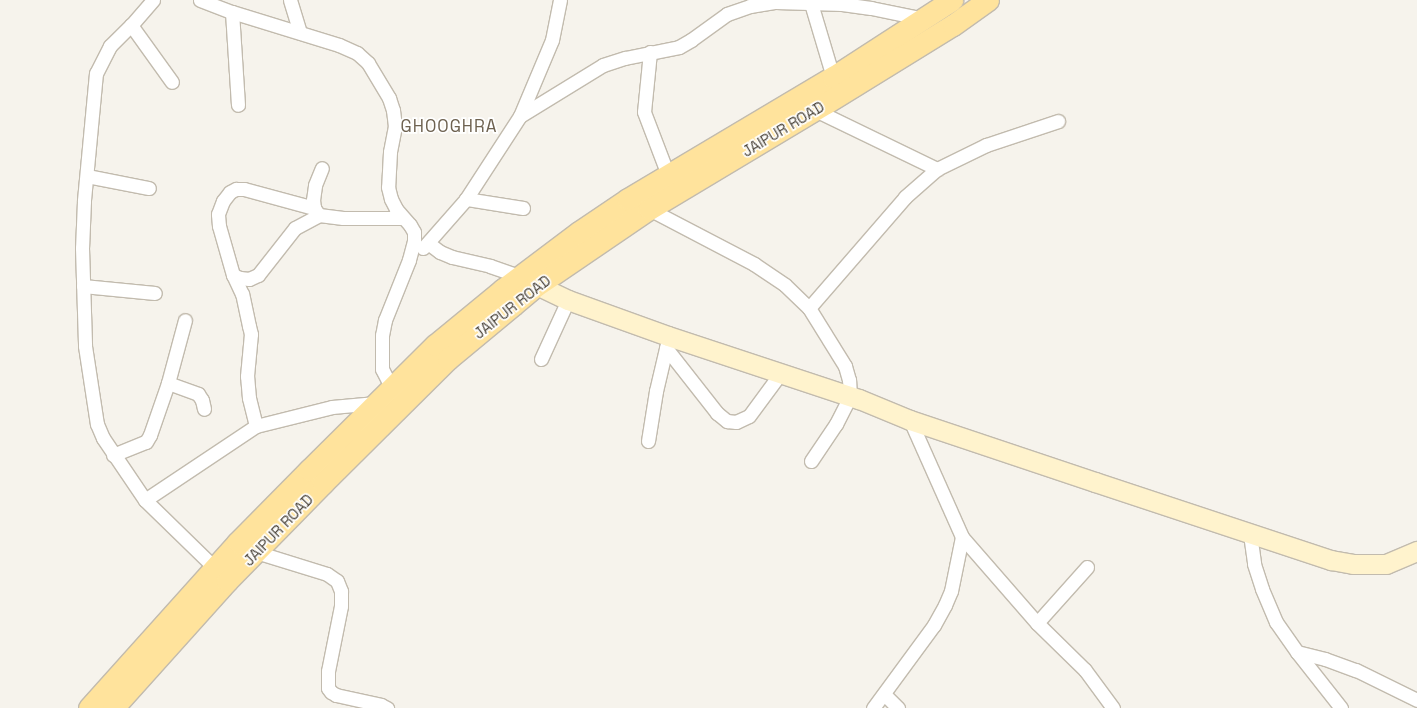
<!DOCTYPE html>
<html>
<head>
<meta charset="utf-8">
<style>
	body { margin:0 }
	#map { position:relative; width:1417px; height:708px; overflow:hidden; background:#f6f3ec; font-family:"Space Grotesk",sans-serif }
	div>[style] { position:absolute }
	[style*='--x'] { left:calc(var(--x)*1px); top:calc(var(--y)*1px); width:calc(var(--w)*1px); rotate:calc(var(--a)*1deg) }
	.roads { filter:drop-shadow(1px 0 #c2bbae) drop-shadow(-1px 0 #c2bbae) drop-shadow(0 1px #c2bbae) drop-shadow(0 -1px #c2bbae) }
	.street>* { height:13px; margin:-6.5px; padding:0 6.5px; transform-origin:6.5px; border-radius:6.5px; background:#fff }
	.secondary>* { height:19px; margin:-9.5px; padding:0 9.5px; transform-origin:9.5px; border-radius:9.5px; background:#fff3cd }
	.primary>* { height:21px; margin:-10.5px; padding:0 10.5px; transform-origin:10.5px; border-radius:10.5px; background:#ffe39c }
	span { translate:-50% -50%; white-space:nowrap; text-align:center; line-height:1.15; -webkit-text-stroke:3.5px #fff; paint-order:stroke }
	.street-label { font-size:15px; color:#4b4439 }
	.quarter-label { font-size:17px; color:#6e6250; letter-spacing:1px }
</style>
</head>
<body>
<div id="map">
	<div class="roads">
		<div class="street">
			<i style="--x:153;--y:0;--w:33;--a:131"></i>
			<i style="--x:131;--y:25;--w:30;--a:135"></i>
			<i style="--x:110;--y:46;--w:30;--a:117"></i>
			<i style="--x:96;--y:73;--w:129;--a:95.4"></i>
			<i style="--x:84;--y:201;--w:47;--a:92.4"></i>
			<i style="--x:82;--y:248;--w:98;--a:88.2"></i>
			<i style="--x:85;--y:346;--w:79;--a:81.3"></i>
			<i style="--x:97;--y:424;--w:15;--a:67"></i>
			<i style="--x:103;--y:438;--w:75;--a:55.9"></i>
			<i style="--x:145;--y:500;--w:103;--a:44.2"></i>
			<i style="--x:200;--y:0;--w:34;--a:21"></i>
			<i style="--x:232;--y:12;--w:112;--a:17.1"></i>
			<i style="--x:339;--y:45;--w:20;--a:24"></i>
			<i style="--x:357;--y:53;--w:15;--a:42"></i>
			<i style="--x:368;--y:63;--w:41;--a:59"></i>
			<i style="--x:389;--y:98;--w:13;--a:72"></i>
			<i style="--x:393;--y:110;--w:16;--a:83"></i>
			<i style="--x:395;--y:126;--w:26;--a:101"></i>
			<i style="--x:390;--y:152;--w:35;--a:93"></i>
			<i style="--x:388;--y:187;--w:12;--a:76"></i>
			<i style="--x:391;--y:199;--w:11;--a:63"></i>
			<i style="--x:396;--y:209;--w:21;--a:49"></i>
			<i style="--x:410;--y:225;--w:8;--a:60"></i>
			<i style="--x:414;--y:232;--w:9;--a:90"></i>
			<i style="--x:414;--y:241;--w:20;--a:105"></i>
			<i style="--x:409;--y:260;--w:65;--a:111.8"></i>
			<i style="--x:385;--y:320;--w:15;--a:101"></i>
			<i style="--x:382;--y:335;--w:34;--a:90"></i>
			<i style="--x:382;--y:369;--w:27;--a:63"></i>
			<i style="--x:290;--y:0;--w:34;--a:73"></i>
			<i style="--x:810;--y:0;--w:80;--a:73.4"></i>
			<i style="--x:232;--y:12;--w:93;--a:86.3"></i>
			<i style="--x:131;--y:25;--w:70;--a:54.3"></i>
			<i style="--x:650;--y:52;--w:60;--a:95.7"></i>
			<i style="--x:644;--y:112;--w:67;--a:69.1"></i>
			<i style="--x:815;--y:110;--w:136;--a:25.8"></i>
			<i style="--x:520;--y:116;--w:97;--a:-31.6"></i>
			<i style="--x:603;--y:65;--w:23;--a:-18"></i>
			<i style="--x:625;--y:58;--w:55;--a:-11.5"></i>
			<i style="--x:679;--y:47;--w:14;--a:-30"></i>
			<i style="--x:691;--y:40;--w:44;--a:-35.8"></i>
			<i style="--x:727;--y:14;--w:24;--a:-19"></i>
			<i style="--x:750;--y:6;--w:26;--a:-9"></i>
			<i style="--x:776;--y:2;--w:66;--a:1.7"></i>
			<i style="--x:842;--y:4;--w:29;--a:8"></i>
			<i style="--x:871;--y:8;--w:54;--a:11.7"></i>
			<i style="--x:87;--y:176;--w:63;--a:11"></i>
			<i style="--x:523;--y:208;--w:58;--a:-171"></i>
			<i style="--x:466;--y:199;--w:99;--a:-57"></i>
			<i style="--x:520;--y:116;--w:82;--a:-67.2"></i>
			<i style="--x:552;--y:40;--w:41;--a:-78.7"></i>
			<i style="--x:649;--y:209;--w:119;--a:27.6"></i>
			<i style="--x:754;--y:264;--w:37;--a:34"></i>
			<i style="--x:785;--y:285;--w:33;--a:44"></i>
			<i style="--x:319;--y:215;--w:9;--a:-126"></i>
			<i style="--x:314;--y:208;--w:8;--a:-97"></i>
			<i style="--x:313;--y:200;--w:15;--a:-82"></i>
			<i style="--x:315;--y:185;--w:18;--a:-68"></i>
			<i style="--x:428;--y:243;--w:15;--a:37"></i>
			<i style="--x:440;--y:252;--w:13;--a:23"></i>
			<i style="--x:452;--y:257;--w:39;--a:13"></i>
			<i style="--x:490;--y:266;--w:31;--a:19"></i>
			<i style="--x:423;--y:248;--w:65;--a:-48.7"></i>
			<i style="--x:233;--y:275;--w:8;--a:23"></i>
			<i style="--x:240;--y:278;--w:9;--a:6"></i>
			<i style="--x:249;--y:279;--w:10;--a:-24"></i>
			<i style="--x:258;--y:275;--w:60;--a:-51.8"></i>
			<i style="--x:295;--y:228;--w:27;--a:-28"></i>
			<i style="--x:319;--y:215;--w:24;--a:7"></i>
			<i style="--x:343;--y:218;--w:60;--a:0"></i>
			<i style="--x:83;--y:286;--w:72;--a:5.6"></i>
			<i style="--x:666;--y:348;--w:83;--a:51.9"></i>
			<i style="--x:717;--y:413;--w:13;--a:39"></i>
			<i style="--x:727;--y:421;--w:9;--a:6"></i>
			<i style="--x:736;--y:422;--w:14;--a:-25"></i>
			<i style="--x:749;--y:416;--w:52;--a:-53.6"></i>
			<i style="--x:541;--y:359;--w:65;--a:-65.4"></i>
			<i style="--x:168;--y:383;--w:32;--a:20"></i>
			<i style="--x:198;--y:394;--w:7;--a:56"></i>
			<i style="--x:202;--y:400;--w:9;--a:77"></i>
			<i style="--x:910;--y:420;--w:128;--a:66"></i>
			<i style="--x:962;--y:537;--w:114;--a:48.9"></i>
			<i style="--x:1037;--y:623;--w:67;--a:44.4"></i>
			<i style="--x:1085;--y:670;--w:47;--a:53.6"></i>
			<i style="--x:256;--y:426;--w:29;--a:-104"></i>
			<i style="--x:249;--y:398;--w:22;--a:-95"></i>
			<i style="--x:247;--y:376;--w:42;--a:-84.6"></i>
			<i style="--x:251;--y:334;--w:8;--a:-104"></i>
			<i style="--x:249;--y:326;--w:33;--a:-102"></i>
			<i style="--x:242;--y:294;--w:21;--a:-115"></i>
			<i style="--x:233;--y:275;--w:51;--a:-105.9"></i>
			<i style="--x:219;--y:226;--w:12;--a:-95"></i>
			<i style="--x:218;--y:214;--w:14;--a:-69"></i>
			<i style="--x:223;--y:201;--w:11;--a:-52"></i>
			<i style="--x:230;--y:192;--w:7;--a:-27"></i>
			<i style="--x:236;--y:189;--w:8;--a:0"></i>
			<i style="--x:244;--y:189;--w:73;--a:15.2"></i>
			<i style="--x:648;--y:441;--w:51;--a:-80.9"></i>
			<i style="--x:656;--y:391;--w:48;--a:-76.8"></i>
			<i style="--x:113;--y:455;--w:35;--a:-22"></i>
			<i style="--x:146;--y:442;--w:8;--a:-60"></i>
			<i style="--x:150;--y:435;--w:55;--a:-70.9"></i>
			<i style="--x:168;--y:383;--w:65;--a:-74.9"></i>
			<i style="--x:811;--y:461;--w:45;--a:-56"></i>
			<i style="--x:836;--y:424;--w:30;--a:-63"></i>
			<i style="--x:850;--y:397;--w:17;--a:-93"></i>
			<i style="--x:849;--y:380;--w:15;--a:-106"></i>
			<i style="--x:845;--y:366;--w:68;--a:-121.8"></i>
			<i style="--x:809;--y:308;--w:147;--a:-49.1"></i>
			<i style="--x:905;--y:197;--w:43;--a:-41.2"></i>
			<i style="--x:937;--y:169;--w:55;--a:-26.1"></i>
			<i style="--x:986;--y:145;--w:76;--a:-18.4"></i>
			<i style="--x:145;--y:500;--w:133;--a:-33.7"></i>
			<i style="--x:256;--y:426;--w:78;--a:-14"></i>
			<i style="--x:332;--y:407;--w:44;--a:-5.2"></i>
			<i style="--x:1250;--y:534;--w:30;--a:82"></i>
			<i style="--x:1254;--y:564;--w:26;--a:72"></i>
			<i style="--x:1262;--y:589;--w:36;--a:67"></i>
			<i style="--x:1276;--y:622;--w:37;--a:55"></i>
			<i style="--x:1297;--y:652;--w:71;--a:51.8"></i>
			<i style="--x:256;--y:552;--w:74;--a:17.2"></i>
			<i style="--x:327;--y:574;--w:12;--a:35"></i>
			<i style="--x:337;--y:581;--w:11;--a:68"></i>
			<i style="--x:341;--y:591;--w:15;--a:90"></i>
			<i style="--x:341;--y:606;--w:66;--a:101.3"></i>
			<i style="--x:328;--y:671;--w:17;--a:90"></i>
			<i style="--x:328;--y:688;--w:5;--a:53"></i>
			<i style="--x:331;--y:692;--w:6;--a:31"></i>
			<i style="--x:336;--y:695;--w:46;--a:12.5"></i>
			<i style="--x:381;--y:705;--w:7;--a:27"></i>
			<i style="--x:1037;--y:623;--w:75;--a:-48.2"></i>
			<i style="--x:1297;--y:652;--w:29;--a:14"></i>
			<i style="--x:1325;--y:659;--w:33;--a:20"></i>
			<i style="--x:1356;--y:670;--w:68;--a:26.2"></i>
			<i style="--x:884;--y:694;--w:20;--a:45"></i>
			<i style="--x:873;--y:708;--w:103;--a:-53.7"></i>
			<i style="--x:934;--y:625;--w:23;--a:-61"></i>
			<i style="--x:945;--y:605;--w:15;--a:-67"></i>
			<i style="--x:951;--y:591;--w:55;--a:-78.5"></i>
		</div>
		<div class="secondary">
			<i style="--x:524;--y:279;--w:49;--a:25.5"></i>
			<i style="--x:568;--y:300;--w:106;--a:19.8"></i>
			<i style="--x:668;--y:336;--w:201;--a:18.3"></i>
			<i style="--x:859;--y:399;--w:55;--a:22.4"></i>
			<i style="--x:910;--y:420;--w:195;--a:18.5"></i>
			<i style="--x:1095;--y:482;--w:249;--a:18.3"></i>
			<i style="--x:1331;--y:560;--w:22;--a:10"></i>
			<i style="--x:1353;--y:564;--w:33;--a:0"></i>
			<i style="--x:1386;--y:564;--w:34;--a:-23"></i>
		</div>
		<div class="primary">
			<i style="--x:89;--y:708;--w:223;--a:-48.1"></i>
			<i style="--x:238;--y:542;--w:101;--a:-45.4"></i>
			<i style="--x:309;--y:470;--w:177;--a:-44.8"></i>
			<i style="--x:435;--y:345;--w:87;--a:-39.4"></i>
			<i style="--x:502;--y:290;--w:96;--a:-37"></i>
			<i style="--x:579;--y:232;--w:59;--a:-34"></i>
			<i style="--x:628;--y:199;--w:239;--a:-30.8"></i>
			<i style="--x:833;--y:77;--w:142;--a:-32.9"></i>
			<i style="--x:113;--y:708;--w:171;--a:-48.1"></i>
			<i style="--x:227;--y:581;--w:137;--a:-45.6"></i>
			<i style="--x:323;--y:483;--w:176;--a:-44.8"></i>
			<i style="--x:448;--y:359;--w:85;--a:-39.7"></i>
			<i style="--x:513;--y:305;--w:30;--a:-40"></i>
			<i style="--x:536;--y:286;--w:137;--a:-34.3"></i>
			<i style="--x:649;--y:209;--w:206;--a:-30.9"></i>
			<i style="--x:826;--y:103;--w:149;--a:-31.6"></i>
			<i style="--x:953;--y:25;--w:43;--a:-35.5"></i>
		</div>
	</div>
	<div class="street-label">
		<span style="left:783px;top:129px;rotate:-31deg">JAIPUR ROAD</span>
		<span style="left:512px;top:307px;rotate:-38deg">JAIPUR ROAD</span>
		<span style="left:278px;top:530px;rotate:-46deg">JAIPUR ROAD</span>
	</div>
	<div class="quarter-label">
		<span style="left:449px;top:127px">GHOOGHRA</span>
	</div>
</div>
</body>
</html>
